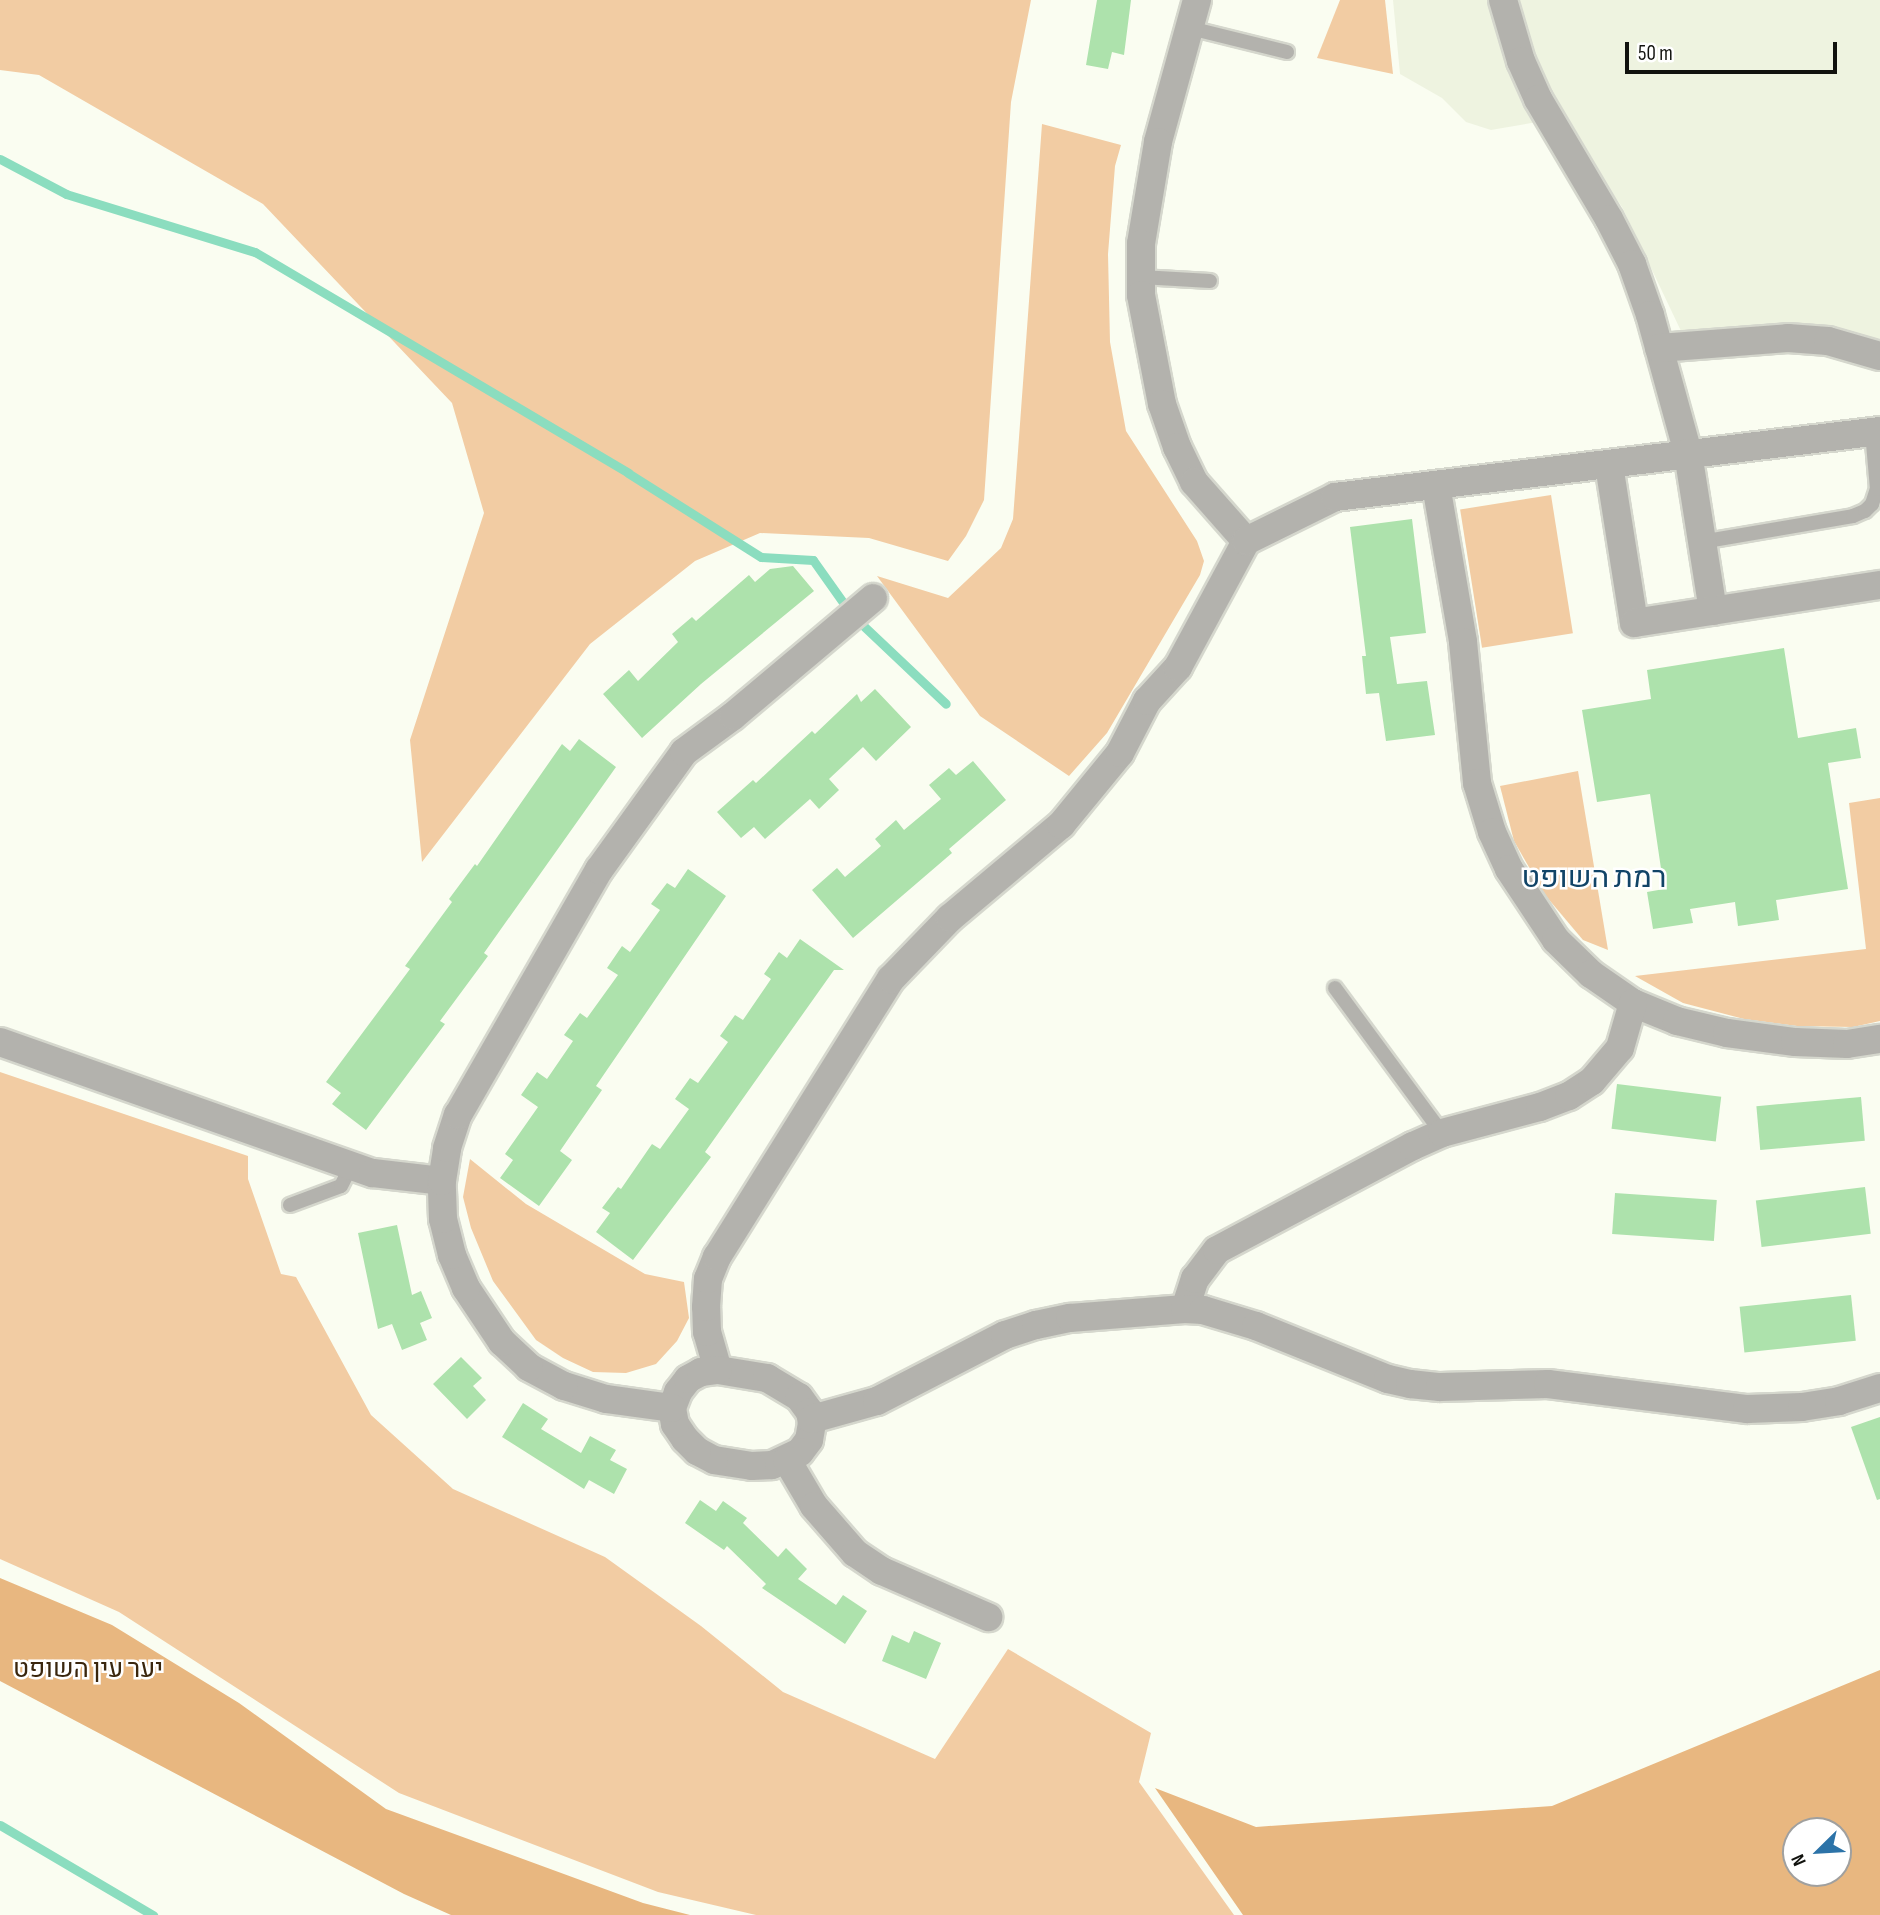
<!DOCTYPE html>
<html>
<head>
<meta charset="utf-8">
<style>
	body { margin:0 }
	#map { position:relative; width:1880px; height:1915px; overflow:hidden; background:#fafdf1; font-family:"Sofia Sans Condensed",Heebo,sans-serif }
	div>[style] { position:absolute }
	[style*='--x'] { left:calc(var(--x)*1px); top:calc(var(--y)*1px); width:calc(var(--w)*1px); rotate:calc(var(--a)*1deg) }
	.built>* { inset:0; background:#eef3e0 }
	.green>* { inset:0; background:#f2cca3; transform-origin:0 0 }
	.forest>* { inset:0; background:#e8b780 }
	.stream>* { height:9px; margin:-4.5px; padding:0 4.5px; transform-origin:4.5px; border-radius:4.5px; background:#8bddbf }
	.building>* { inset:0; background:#ade2ac; transform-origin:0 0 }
	.roads { filter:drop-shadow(2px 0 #d5d7cd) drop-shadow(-2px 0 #d5d7cd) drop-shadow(0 2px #d5d7cd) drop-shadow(0 -2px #d5d7cd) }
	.service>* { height:14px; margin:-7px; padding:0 7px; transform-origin:7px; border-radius:7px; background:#b3b2ad }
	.minor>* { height:28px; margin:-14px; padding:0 14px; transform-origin:14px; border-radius:14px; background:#b3b2ad }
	span { translate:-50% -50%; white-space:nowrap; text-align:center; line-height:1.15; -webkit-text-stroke:5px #fff; paint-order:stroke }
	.park-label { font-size:26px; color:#3a260d }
	.quarter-label { font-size:30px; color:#114467 }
	.north { position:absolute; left:1782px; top:1817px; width:70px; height:70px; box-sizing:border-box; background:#fff; border:2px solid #a0a09f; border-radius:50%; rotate:246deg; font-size:19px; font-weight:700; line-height:28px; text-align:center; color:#11120e }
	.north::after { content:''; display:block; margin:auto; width:24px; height:32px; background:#2c73a8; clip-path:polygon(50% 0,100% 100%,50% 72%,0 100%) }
	.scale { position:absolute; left:1625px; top:42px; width:212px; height:32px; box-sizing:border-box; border:4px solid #11120e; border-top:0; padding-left:9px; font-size:21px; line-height:24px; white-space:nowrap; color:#11120e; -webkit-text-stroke:5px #fff; paint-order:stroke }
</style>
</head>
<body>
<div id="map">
	<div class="built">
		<i style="clip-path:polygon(1393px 0,1880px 0,1880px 339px,1798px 323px,1681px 331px,1622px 207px,1560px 118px,1491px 130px,1466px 122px,1442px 98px,1400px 74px)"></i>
	</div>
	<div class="green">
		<i style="clip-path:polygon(0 0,1031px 0,1011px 102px,984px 500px,966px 536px,948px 561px,869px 538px,760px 533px,695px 561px,590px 644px,422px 862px,410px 740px,484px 513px,452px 403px,263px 204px,39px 75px,0 70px)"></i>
		<i style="clip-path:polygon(1340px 0,1385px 0,1393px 74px,1317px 58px)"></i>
		<i style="clip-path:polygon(1042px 124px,1121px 145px,1115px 166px,1108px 254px,1110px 342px,1126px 431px,1197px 541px,1204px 561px,1200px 575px,1107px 733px,1069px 776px,980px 716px,877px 576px,948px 598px,1001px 548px,1013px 519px)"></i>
		<i style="left:1551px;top:495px;width:140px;height:92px;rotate:81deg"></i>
		<i style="clip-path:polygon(1578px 771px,1608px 950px,1583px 940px,1545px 895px,1514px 841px,1500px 786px)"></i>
		<i style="clip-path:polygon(1880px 798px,1880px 1021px,1853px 1027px,1797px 1026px,1744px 1019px,1683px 1003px,1635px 976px,1866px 949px,1849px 803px)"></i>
		<i style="clip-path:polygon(0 1072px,248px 1156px,248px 1179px,281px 1274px,296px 1277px,371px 1415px,453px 1489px,605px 1557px,701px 1626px,783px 1692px,935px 1759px,1008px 1649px,1151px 1733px,1139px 1782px,1234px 1915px,756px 1915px,658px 1892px,399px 1793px,119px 1612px,0 1559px)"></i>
		<i style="clip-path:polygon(470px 1159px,526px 1204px,645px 1274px,684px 1282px,689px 1318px,677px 1341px,656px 1364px,626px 1373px,593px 1372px,563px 1358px,536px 1340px,493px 1281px,471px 1228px,463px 1197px)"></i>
	</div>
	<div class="forest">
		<i style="clip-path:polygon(0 1578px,112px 1625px,239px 1703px,386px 1809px,643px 1903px,690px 1915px,451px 1915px,404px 1894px,0 1681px)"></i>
		<i style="clip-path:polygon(evenodd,1880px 1670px,1880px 1915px,1243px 1915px,1155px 1788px,1256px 1827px,1552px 1806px,1880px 1670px,1838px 1831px,1838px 1873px,1796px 1873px,1796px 1831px,1838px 1831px)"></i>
	</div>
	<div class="stream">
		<i style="--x:0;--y:159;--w:75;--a:27.9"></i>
		<i style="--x:66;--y:194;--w:198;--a:17.1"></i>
		<i style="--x:255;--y:252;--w:434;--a:30.6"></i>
		<i style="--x:628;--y:473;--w:157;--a:32.3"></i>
		<i style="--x:761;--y:557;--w:52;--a:3.3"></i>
		<i style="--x:813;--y:560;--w:67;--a:54.7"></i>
		<i style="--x:852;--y:615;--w:129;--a:43.4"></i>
		<i style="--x:0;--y:1825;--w:178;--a:30.5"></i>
	</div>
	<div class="building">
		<i style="clip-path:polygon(1097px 0,1131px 0,1124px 55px,1112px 52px,1108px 69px,1086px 65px)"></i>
		<i style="clip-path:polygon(1412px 519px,1426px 633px,1390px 637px,1397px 684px,1427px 681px,1435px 735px,1386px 741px,1379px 693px,1366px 694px,1362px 656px,1366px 656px,1350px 527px)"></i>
		<i style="clip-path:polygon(793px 566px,814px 591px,701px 684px,642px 738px,603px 694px,629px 670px,638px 681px,678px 642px,672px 634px,692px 617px,696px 621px,749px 575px,755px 582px,770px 569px)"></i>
		<i style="clip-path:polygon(1784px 648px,1798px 738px,1856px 728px,1861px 758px,1828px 763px,1848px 889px,1776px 900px,1779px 920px,1738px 926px,1735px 902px,1690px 909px,1693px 923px,1653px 929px,1647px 892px,1664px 889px,1650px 794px,1597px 802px,1582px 710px,1651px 699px,1647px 670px)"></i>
		<i style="clip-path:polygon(875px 689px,911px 727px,876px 761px,863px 747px,829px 779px,839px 790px,819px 809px,810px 799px,765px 839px,754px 827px,741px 838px,717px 812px,753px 780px,756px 783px,812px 731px,815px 734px,857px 694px,861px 702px)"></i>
		<i style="clip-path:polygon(579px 739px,616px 767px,484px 953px,488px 956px,440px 1021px,445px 1024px,366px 1130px,332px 1104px,341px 1093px,326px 1082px,410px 969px,405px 966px,452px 902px,449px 899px,475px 864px,477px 866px,562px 744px,570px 751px)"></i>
		<i style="clip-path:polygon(973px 761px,1006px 800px,949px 849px,952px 853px,853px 938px,812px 890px,837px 868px,845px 877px,881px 846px,875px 839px,896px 820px,904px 830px,941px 799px,929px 785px,949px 768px,956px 775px)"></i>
		<i style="clip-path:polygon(688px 869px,726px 896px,596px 1086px,602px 1090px,560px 1151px,572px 1160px,539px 1206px,500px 1178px,513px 1160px,505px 1154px,538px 1107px,521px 1095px,537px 1072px,547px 1079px,573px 1041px,564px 1035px,580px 1013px,587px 1018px,618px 975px,607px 968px,622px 946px,630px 952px,660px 910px,651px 904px,667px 883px,675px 888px)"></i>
		<i style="clip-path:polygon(800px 939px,844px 970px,834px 970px,705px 1152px,711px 1157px,633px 1260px,596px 1232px,610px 1213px,602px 1208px,618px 1187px,621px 1189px,652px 1144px,660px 1149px,689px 1109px,675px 1099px,690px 1078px,698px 1083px,728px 1042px,720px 1036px,735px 1015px,743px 1020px,771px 979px,764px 974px,779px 952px,787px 958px)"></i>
		<i style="left:1617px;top:1084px;width:105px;height:45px;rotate:7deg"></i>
		<i style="left:1861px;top:1097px;width:44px;height:105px;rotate:85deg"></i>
		<i style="left:1865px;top:1187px;width:47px;height:110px;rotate:83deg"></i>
		<i style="left:1615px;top:1193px;width:102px;height:41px;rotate:4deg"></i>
		<i style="clip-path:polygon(397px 1225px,412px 1295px,421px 1291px,432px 1318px,420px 1323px,427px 1340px,402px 1350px,392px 1324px,378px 1329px,358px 1233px)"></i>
		<i style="left:1851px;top:1295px;width:46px;height:112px;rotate:84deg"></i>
		<i style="clip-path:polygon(461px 1357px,482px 1378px,473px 1386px,486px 1400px,467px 1419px,433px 1384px)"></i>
		<i style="clip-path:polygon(523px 1403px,548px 1419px,541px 1429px,581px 1453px,590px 1436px,616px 1450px,610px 1460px,627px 1469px,614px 1494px,589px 1480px,584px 1489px,502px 1437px)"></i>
		<i style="clip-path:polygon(1880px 1417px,1880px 1499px,1877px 1500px,1851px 1427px)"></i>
		<i style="clip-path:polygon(700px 1500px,716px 1511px,723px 1501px,747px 1518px,743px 1523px,778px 1557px,786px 1548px,807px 1569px,798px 1579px,836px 1605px,843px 1595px,867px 1611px,845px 1644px,762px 1588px,766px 1584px,727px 1546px,724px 1550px,685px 1523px)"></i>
		<i style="clip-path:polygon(914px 1631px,941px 1643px,926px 1679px,882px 1661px,892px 1635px,909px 1643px)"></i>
	</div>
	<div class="roads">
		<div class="service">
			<i style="--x:1190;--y:28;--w:100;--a:13.9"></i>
			<i style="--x:1141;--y:277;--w:69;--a:3.3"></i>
			<i style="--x:1701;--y:542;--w:154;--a:-9.7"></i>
			<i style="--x:1853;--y:516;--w:13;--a:-23"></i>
			<i style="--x:1865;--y:511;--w:10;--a:-45"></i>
			<i style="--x:1872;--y:504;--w:16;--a:-72"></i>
			<i style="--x:1877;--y:489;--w:57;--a:-95"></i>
			<i style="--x:1335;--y:988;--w:180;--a:53.6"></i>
			<i style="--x:290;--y:1205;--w:54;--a:-20.4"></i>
			<i style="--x:341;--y:1186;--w:22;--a:-63"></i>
		</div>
		<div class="minor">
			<i style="--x:1197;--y:0;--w:147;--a:105.4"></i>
			<i style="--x:1158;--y:142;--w:103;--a:99.5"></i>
			<i style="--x:1141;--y:244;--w:51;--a:90"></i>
			<i style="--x:1141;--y:295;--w:111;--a:79.1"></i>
			<i style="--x:1162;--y:404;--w:46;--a:70.8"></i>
			<i style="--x:1177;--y:447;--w:39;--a:64"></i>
			<i style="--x:1194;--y:482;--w:79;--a:48.6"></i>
			<i style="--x:1503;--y:0;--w:64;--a:73.6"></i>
			<i style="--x:1521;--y:61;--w:42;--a:65.9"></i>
			<i style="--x:1538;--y:99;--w:139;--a:59.4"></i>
			<i style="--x:1609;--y:219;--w:51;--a:62.9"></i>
			<i style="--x:1632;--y:264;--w:54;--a:70.6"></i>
			<i style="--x:1650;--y:315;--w:143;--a:74.6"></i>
			<i style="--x:1688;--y:453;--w:160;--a:81"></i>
			<i style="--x:1659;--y:348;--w:129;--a:-4.4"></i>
			<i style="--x:1788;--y:338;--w:40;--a:4.3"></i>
			<i style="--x:1828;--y:341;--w:54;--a:16.1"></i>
			<i style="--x:1609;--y:465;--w:160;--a:81"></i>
			<i style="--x:1634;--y:623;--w:249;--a:-8.8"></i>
			<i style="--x:1436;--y:485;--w:159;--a:80.2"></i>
			<i style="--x:1463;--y:642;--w:142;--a:84.3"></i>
			<i style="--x:1477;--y:783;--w:51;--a:73"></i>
			<i style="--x:1492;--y:832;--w:41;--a:65.3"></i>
			<i style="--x:1509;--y:869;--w:85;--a:56.5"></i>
			<i style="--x:1556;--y:940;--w:49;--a:44.2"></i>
			<i style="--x:1591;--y:974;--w:51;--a:34.6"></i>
			<i style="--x:1633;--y:1003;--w:48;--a:22.2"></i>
			<i style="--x:1677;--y:1021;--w:51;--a:13.5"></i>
			<i style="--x:1727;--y:1033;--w:69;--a:7.5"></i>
			<i style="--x:1795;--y:1042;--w:52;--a:2.2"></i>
			<i style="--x:1847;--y:1044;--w:33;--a:-9"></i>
			<i style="--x:0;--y:1042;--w:395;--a:19.4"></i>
			<i style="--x:373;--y:1173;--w:69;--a:6.6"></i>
			<i style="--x:1185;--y:1309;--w:32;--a:-72"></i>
			<i style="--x:1195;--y:1279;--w:36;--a:-53"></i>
			<i style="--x:1217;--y:1250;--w:222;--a:-28"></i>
			<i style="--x:1413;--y:1146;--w:32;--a:-24"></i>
			<i style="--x:1442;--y:1133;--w:101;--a:-14.9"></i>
			<i style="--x:1540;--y:1107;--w:31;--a:-21"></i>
			<i style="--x:1569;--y:1096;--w:27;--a:-33"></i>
			<i style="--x:1592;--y:1081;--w:43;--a:-49.7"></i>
			<i style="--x:1620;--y:1048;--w:47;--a:-73.9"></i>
			<i style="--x:718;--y:1370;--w:40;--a:-106"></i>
			<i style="--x:707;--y:1332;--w:25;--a:-92"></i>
			<i style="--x:706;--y:1307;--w:28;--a:-86"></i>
			<i style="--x:708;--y:1279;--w:24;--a:-68"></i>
			<i style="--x:717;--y:1257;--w:328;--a:-58"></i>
			<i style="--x:891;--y:979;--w:85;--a:-46"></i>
			<i style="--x:950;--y:918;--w:145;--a:-40"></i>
			<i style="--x:1061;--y:825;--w:93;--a:-50.7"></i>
			<i style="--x:1120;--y:753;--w:59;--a:-62.6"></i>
			<i style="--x:1147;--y:701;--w:46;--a:-47.6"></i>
			<i style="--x:1178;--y:667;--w:143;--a:-61.6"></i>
			<i style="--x:1246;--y:541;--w:99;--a:-26.3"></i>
			<i style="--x:1335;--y:497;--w:549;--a:-6.9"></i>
			<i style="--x:718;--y:1370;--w:50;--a:9.3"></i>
			<i style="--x:767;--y:1378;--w:37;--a:31"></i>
			<i style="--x:799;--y:1397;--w:19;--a:54"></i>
			<i style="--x:810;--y:1412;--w:11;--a:80"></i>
			<i style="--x:812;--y:1423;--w:17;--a:100"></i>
			<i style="--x:809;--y:1440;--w:15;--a:127"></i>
			<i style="--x:800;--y:1452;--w:31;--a:155"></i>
			<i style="--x:772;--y:1465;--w:20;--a:177"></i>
			<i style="--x:752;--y:1466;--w:38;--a:-171"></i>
			<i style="--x:714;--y:1460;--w:19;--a:-152"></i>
			<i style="--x:697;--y:1451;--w:17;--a:-135"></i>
			<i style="--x:685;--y:1439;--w:18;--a:-124"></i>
			<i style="--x:675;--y:1424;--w:16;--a:-101"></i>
			<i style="--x:672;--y:1408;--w:17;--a:-69"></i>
			<i style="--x:678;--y:1392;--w:16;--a:-52"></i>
			<i style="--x:688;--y:1379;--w:15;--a:-28"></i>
			<i style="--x:701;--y:1372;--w:17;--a:-7"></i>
			<i style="--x:672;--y:1408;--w:67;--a:-172.2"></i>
			<i style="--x:606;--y:1399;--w:44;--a:-162.8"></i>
			<i style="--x:564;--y:1386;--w:40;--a:-152"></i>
			<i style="--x:529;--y:1367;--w:37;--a:-137"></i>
			<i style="--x:502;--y:1342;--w:65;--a:-123.7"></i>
			<i style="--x:466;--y:1288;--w:36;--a:-113"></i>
			<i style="--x:452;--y:1255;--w:37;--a:-104"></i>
			<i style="--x:443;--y:1219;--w:38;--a:-92"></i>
			<i style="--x:442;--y:1181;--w:33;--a:-81"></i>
			<i style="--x:447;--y:1148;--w:35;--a:-72"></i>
			<i style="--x:458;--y:1115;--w:283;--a:-60.1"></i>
			<i style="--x:599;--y:870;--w:145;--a:-54.2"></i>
			<i style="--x:684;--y:752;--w:61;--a:-36.3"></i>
			<i style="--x:733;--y:716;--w:183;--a:-40.1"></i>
			<i style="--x:812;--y:1419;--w:67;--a:-15.5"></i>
			<i style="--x:877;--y:1401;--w:144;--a:-27.3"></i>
			<i style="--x:1005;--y:1335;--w:33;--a:-18"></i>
			<i style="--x:1036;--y:1325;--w:35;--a:-12"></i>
			<i style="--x:1070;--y:1318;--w:115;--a:-4.5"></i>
			<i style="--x:1185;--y:1309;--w:18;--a:3"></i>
			<i style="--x:1203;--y:1310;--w:55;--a:16.8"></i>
			<i style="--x:1256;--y:1326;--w:142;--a:21.9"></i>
			<i style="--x:1388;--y:1379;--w:23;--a:13"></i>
			<i style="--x:1410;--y:1384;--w:30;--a:6"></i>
			<i style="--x:1440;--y:1387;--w:108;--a:-1.6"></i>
			<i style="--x:1548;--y:1384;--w:201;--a:7.2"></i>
			<i style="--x:1747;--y:1409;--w:55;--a:-2.1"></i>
			<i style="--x:1802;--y:1407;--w:37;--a:-9"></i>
			<i style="--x:1839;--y:1401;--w:43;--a:-17.6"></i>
			<i style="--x:787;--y:1460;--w:53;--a:59.6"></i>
			<i style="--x:814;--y:1506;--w:62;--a:48.9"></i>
			<i style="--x:855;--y:1553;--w:32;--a:34"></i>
			<i style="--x:882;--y:1571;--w:116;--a:23.5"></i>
		</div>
	</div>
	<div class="park-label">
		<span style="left:88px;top:1670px">יער עין השופט</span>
	</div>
	<div class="quarter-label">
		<span style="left:1594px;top:878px">רמת השופט</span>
	</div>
	<div class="north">N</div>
	<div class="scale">50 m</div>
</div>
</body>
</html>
